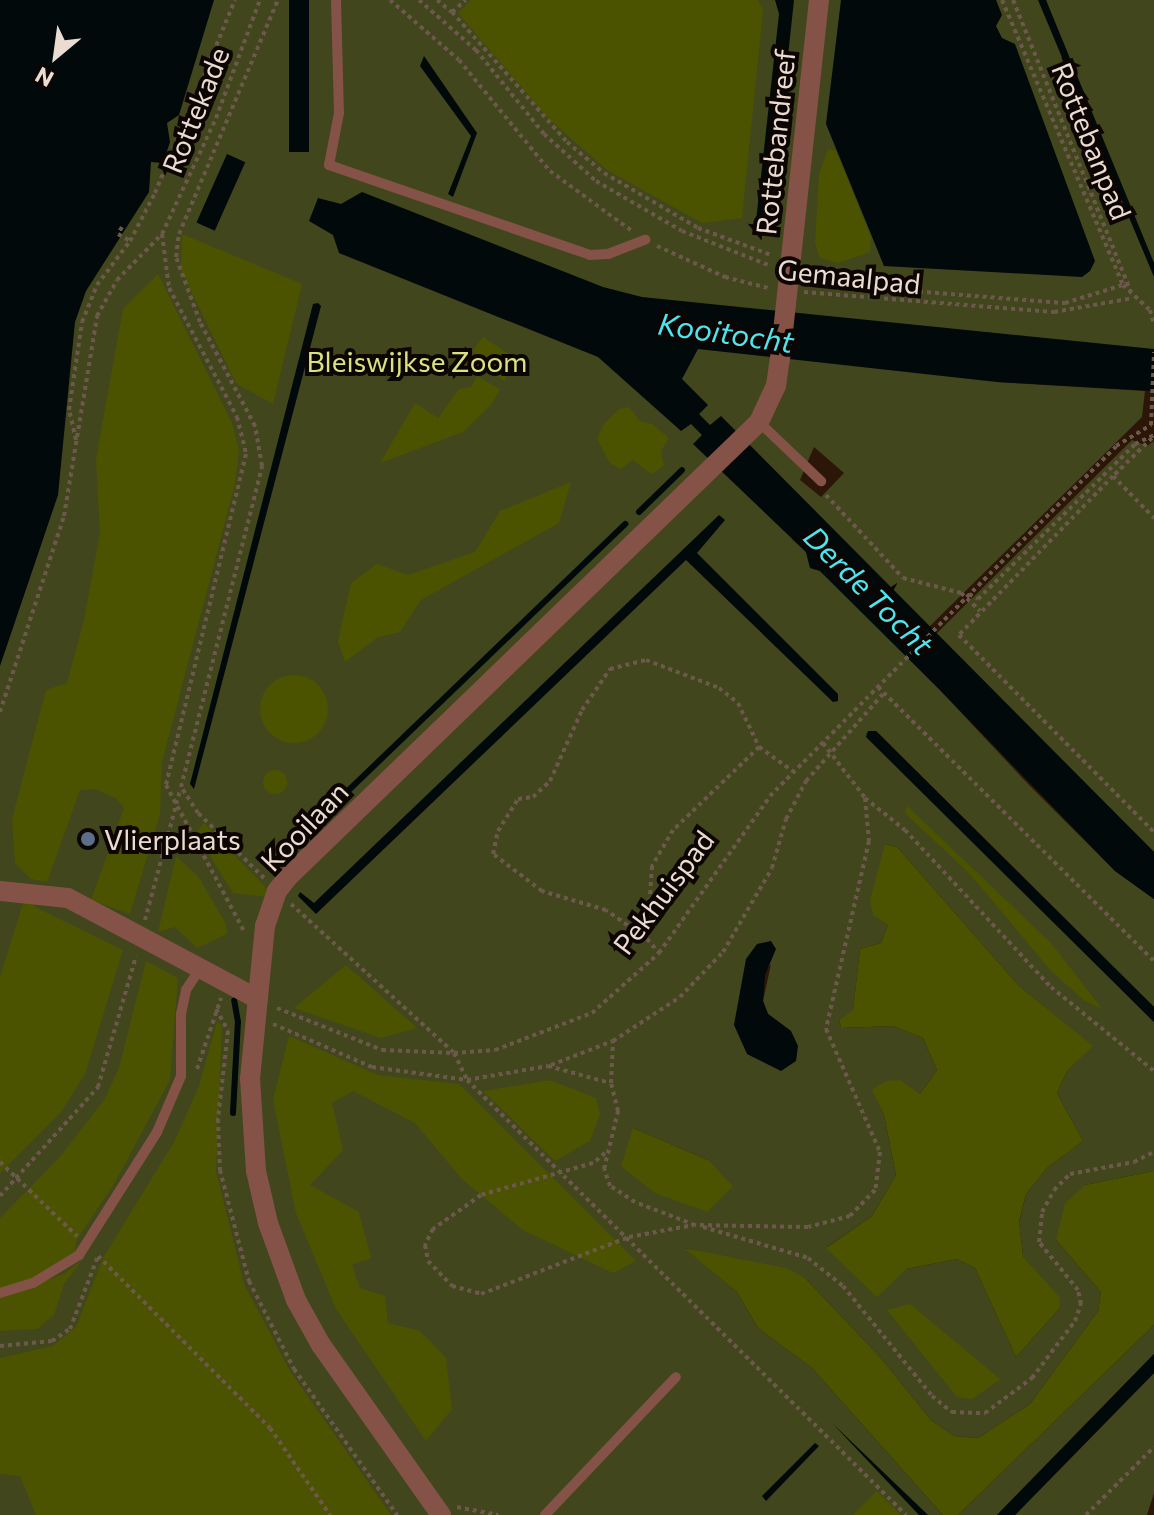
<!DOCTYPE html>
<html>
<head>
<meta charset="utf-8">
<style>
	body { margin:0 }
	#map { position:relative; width:1154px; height:1515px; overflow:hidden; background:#2b1607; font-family:Commissioner,sans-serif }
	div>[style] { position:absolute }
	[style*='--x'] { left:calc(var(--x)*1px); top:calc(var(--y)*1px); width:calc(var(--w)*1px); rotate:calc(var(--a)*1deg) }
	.green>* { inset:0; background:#41461d }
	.forest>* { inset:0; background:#4c5300 }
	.round { border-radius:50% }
	.water>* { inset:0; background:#01090a; transform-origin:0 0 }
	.stream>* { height:6px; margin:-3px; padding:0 3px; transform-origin:3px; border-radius:3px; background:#01090a }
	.path>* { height:4px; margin-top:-2px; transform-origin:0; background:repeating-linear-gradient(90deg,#6c594c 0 4px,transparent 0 8px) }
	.service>* { height:10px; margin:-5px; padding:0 5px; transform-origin:5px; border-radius:5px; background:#855247 }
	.minor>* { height:20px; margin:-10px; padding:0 10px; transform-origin:10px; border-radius:10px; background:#855247 }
	.tertiary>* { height:20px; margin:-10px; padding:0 10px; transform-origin:10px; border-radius:10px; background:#855247 }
	.dots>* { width:22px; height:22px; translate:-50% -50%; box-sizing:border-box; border:4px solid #0d0502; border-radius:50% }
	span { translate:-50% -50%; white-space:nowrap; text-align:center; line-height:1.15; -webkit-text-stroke:8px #0d0502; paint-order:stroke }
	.street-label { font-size:28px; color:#ebdcd2 }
	.park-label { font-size:28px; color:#d7e47f }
	.poi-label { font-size:28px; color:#ebdcd2 }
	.left { translate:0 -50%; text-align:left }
	.water-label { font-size:30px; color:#4ce6f0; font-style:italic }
	.north { position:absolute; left:16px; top:16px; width:80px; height:80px; -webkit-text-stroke:6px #0d0502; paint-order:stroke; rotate:209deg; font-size:22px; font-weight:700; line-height:32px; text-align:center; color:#ebdcd2 }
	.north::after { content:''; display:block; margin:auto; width:28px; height:36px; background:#ebdcd2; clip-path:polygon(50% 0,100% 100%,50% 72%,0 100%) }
</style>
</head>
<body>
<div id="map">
	<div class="green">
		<i style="clip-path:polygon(evenodd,180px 0,1154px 0,1154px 363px,997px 382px,1145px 391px,1142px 417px,929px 627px,795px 491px,792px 539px,806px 552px,810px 567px,820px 571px,938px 688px,1029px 785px,1115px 871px,1154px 899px,1154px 1007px,876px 731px,866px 734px,1154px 1022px,1154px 1171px,1085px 1185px,1056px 1240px,1101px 1292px,1098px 1311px,1030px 1404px,978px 1438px,954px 1436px,931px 1420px,880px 1357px,805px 1278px,685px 1248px,737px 1292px,758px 1328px,812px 1368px,943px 1515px,0 1515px,0 500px,180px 0,814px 447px,844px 473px,821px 497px,800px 480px,814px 447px,180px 0,885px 844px,897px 847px,1019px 986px,1092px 1046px,1067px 1071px,1057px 1093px,1083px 1141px,1048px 1167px,1026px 1194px,1019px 1223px,1023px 1256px,1059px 1298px,1059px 1309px,1016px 1357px,975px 1268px,957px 1259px,906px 1269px,827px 1247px,872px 1216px,896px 1175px,884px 1115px,873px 1090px,920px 1094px,937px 1070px,923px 1038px,893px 1026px,841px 1028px,839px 1020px,853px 1011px,860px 949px,881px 943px,888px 925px,885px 844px,180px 0,771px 964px,763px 1001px,768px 1014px,791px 1031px,734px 1025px,741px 996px,771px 964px,180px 0,550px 1080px,577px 1150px,517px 1088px,550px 1080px,180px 0,633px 1128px,708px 1160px,707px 1212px,633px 1128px)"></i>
		<i style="clip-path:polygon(1132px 440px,1147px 446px,1154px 441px,1154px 852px,936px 634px)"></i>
		<i style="clip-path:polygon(1154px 1325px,1154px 1354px,997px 1515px,958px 1515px)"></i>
		<i style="clip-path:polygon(1154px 1373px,1154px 1493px,1147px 1515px,1015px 1515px)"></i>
	</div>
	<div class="forest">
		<i style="clip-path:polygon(471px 0,758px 0,763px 10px,742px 218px,702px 223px,607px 170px,548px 118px,458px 13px)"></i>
		<i style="clip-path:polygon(828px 149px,836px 151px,871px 237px,870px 252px,838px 263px,820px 258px,815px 243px,819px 174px)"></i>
		<i style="clip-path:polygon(182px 234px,302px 284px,273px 404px,237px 384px,230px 371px,181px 270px)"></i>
		<i style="clip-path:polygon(158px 274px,232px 423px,239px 451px,235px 484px,162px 762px,160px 814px,130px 914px,91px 900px,124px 808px,116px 798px,95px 789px,80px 790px,47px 882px,31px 879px,15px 863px,12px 819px,46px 690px,67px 683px,84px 620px,100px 533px,96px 459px,123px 309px)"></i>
		<i style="clip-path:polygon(483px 337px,509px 354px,505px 381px,481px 367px,473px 350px)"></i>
		<i style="clip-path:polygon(477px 376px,500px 389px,491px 405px,463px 432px,380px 463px,415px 403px,438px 418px,459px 389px,471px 387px)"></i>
		<i style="clip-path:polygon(629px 407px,640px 421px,652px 424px,669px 438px,661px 451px,664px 466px,651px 474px,633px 460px,620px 469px,610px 463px,597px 439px,603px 425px,619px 409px)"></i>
		<i style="clip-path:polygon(571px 482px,559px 523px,421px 600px,400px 632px,378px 637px,345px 662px,338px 641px,351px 583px,377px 564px,408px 575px,475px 552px,500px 511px)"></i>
		<i class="round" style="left:260px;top:675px;width:68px;height:68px"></i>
		<i class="round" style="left:263px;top:770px;width:24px;height:24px"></i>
		<i style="clip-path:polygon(907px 806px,1051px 943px,1102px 1009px,1085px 1001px,1053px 973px,969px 873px,905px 813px)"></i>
		<i style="clip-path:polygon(204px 823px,269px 891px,267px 897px,233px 893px,196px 833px)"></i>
		<i style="clip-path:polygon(885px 844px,897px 847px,1019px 986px,1093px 1046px,1067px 1071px,1057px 1093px,1083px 1141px,1048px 1167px,1026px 1194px,1019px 1222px,1023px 1256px,1060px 1298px,1059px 1309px,1016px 1357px,975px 1268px,957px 1259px,906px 1269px,877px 1297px,826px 1248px,872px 1216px,896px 1175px,884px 1115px,872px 1090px,886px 1081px,900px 1080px,920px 1094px,937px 1070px,923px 1038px,893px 1026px,841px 1028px,839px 1020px,853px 1010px,860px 949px,881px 943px,888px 925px,873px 915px,870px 900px)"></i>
		<i style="clip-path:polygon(176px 856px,198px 876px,226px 924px,227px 934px,197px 948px,175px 927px,158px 932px)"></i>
		<i style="clip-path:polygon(25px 897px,37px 908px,123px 950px,85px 1074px,61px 1112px,0 1173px,0 977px)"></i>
		<i style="clip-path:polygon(146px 961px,178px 978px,170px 1080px,114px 1184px,76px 1241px,75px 1253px,31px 1280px,0 1289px,0 1218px,59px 1158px,104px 1100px,119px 1068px)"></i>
		<i style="clip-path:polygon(346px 965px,417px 1028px,381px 1038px,294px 1008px)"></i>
		<i style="clip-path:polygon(217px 1022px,222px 1025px,216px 1171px,244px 1284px,290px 1371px,391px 1515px,36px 1515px,20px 1476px,0 1474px,0 1358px,53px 1346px,76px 1327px,103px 1258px,174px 1142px,199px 1086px)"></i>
		<i style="clip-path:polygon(289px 1036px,378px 1075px,459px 1084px,636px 1261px,613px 1273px,523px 1230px,462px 1179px,415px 1123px,353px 1091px,332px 1103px,343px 1150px,310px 1185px,359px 1212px,371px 1258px,352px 1265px,360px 1288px,385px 1296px,388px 1323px,420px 1331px,446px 1358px,452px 1409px,426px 1441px,336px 1309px,296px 1213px,273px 1100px)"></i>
		<i style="clip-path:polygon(550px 1080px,596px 1098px,600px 1115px,590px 1141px,555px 1161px,483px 1091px)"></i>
		<i style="clip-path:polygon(633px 1128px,708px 1160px,733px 1186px,707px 1212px,655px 1193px,621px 1166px)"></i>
		<i style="clip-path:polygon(1154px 1171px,1154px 1325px,958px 1515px,943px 1515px,812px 1368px,758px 1328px,737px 1292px,684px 1248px,786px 1268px,805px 1278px,880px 1357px,931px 1420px,954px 1436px,978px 1438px,1030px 1404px,1098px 1311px,1101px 1292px,1056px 1240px,1065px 1203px,1085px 1185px)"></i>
		<i style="clip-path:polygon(83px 1259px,64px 1284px,54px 1315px,37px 1329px,0 1331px,0 1297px,64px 1274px)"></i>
		<i style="clip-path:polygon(910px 1304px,1000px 1379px,1001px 1379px,972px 1399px,957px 1397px,887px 1310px)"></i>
		<i style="clip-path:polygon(877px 1491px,901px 1515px,853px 1515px)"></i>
	</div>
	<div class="water">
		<i style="clip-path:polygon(0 0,214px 0,179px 115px,167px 123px,170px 142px,163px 163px,151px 162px,149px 192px,86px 291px,75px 322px,58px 495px,0 666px)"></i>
		<i style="left:289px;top:0;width:20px;height:152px"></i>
		<i style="clip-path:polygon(775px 0,794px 0,770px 223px,763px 227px,756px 221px,779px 14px)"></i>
		<i style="clip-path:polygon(841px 0,996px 0,1002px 15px,996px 26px,1002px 38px,1015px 44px,1095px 261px,1090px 271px,1082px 277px,884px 266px,826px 124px)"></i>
		<i style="clip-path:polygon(1038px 0,1046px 0,1154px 263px,1154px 277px)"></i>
		<i style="clip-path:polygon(424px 56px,477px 133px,453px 197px,448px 194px,471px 136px,420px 66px)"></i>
		<i style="left:227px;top:154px;width:20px;height:75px;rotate:24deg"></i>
		<i style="clip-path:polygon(362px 192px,603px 287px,642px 297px,1154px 349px,1154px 391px,997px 382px,698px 349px,682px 379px,708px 405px,699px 414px,710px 425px,721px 416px,1154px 852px,1154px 899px,1115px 871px,938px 688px,820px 571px,810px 568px,806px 552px,693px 444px,702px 435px,691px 424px,681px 431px,598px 357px,339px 253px,333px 235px,309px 221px,318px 198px,341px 204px)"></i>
		<i style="clip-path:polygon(318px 303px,321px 306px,194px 789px,190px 784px,313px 304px)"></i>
		<i style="clip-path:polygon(719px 515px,725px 520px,697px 553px,838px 694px,838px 701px,833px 702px,686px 560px,316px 914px,298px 896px,300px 892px,314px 903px)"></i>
		<i style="clip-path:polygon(868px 731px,876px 731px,1154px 1007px,1154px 1022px,866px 737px)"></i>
		<i style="clip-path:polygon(771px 941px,776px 949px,765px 975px,763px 1001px,768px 1014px,791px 1031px,798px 1046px,796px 1061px,781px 1071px,747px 1054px,734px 1025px,746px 959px,757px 944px)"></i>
		<i style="clip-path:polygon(1154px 1354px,1154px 1373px,1015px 1515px,997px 1515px)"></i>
		<i style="clip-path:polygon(833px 1424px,928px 1515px,919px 1515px)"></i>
		<i style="clip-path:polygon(815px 1443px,819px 1446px,766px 1501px,762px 1496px)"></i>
	</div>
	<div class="stream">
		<i style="--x:639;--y:512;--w:60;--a:-44.3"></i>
		<i style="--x:273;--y:863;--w:489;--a:-43.9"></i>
		<i style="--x:233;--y:1113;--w:91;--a:-86.9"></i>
		<i style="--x:238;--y:1022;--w:22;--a:-100"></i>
	</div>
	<div class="path">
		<i style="--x:390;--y:0;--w:91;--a:41"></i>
		<i style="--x:459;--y:60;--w:144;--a:50.7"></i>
		<i style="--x:550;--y:171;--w:102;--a:36.2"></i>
		<i style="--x:419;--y:0;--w:76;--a:41.3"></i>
		<i style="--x:476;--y:50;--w:108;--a:51"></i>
		<i style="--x:544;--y:134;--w:70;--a:42.1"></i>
		<i style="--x:596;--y:181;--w:99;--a:30.2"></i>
		<i style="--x:682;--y:231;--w:96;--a:21.5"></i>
		<i style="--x:437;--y:0;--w:19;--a:39"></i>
		<i style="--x:452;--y:12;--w:18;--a:-41"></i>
		<i style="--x:1002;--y:0;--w:310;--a:67"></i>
		<i style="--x:1123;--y:285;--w:37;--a:43"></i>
		<i style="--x:1150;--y:310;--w:16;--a:75"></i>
		<i style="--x:1013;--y:0;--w:315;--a:68"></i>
		<i style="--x:452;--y:12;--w:174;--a:48.5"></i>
		<i style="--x:567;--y:142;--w:48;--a:40"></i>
		<i style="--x:604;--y:173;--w:109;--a:30.3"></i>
		<i style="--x:698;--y:228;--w:78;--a:20.3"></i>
		<i style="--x:122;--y:227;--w:8;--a:120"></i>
		<i style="--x:118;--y:234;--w:14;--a:30"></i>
		<i style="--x:162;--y:234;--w:54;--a:82.6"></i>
		<i style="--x:169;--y:288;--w:146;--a:62.2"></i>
		<i style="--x:237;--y:417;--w:38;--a:76"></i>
		<i style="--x:246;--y:454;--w:341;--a:103.6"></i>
		<i style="--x:166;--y:785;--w:166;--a:61.9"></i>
		<i style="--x:657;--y:246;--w:75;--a:24.5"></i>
		<i style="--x:725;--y:277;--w:44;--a:14.3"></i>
		<i style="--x:807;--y:273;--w:34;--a:21"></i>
		<i style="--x:839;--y:285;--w:227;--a:4.6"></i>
		<i style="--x:1065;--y:303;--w:61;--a:-17.2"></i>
		<i style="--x:804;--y:292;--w:251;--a:4.6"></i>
		<i style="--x:1054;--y:312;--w:80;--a:-10"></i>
		<i style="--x:1151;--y:425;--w:73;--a:-87.6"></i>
		<i style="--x:1152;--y:438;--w:54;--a:135.7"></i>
		<i style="--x:1113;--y:476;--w:59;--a:45.7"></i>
		<i style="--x:76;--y:440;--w:31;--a:-103"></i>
		<i style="--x:69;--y:410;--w:89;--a:-81.6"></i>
		<i style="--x:82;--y:322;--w:40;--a:-68"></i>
		<i style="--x:97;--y:285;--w:55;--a:-53.1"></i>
		<i style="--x:130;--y:241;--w:54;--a:-62.5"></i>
		<i style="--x:155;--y:193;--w:209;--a:-67.5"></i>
		<i style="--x:1113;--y:476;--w:221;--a:134.1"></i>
		<i style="--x:959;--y:635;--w:277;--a:45.3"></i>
		<i style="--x:826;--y:495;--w:113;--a:47.1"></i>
		<i style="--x:903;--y:578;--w:60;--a:14.5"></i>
		<i style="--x:961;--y:593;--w:26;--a:43"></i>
		<i style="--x:969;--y:594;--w:10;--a:29"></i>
		<i style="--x:978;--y:599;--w:221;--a:-44.6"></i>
		<i style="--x:1135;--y:444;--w:21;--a:-25"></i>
		<i style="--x:878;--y:687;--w:389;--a:44.8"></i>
		<i style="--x:0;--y:712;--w:206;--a:-71.9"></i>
		<i style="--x:64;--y:516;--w:203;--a:-80.6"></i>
		<i style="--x:97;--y:316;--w:41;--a:-60.9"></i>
		<i style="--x:117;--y:280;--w:64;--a:-45.6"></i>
		<i style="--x:162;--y:234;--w:128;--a:-65"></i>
		<i style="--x:216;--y:118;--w:126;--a:-69.6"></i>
		<i style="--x:823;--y:743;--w:69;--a:52.6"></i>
		<i style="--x:865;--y:798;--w:51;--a:38.7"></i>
		<i style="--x:905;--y:830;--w:214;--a:47.1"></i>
		<i style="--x:1051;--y:987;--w:133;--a:39.2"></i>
		<i style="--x:759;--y:747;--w:43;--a:35.5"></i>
		<i style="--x:865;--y:798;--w:43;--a:84.7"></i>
		<i style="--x:869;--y:841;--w:193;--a:102.9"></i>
		<i style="--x:826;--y:1029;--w:134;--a:66.3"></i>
		<i style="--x:880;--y:1152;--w:38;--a:97"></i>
		<i style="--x:875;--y:1190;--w:36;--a:134"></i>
		<i style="--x:850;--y:1216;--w:43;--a:165.3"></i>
		<i style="--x:808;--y:1227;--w:113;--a:-179"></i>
		<i style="--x:695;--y:1225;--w:64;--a:-159"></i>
		<i style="--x:635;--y:1202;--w:30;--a:-147"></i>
		<i style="--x:610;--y:1186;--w:18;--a:-109"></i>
		<i style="--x:604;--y:1169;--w:60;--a:-76.4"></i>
		<i style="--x:618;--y:1111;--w:29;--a:-104"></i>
		<i style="--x:611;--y:1083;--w:42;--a:-87.3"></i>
		<i style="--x:613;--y:1041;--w:80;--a:-33.3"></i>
		<i style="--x:680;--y:997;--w:62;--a:-46.3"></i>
		<i style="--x:723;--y:952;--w:97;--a:-59.7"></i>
		<i style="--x:772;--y:868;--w:51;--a:-74.1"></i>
		<i style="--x:786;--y:819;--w:43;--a:-62.2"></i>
		<i style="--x:806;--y:781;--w:116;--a:-48.5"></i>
		<i style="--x:264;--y:878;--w:93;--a:-135.4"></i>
		<i style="--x:198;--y:813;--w:31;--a:-123"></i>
		<i style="--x:181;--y:787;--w:331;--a:-75.8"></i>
		<i style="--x:262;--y:466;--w:41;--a:-99.9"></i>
		<i style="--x:255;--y:426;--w:118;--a:-117.9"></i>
		<i style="--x:200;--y:322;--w:69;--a:-110.3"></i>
		<i style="--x:176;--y:257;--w:23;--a:-83"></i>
		<i style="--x:179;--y:234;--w:254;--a:-67.1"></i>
		<i style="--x:291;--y:904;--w:221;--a:42.4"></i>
		<i style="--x:454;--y:1053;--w:30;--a:64"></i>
		<i style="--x:467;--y:1080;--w:618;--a:44.74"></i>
		<i style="--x:145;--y:920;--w:135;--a:-74.9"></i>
		<i style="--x:647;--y:939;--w:50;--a:-144.7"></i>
		<i style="--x:606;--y:910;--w:67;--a:-163.5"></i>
		<i style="--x:542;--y:891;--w:61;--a:-142.9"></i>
		<i style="--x:493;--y:854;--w:24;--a:-78"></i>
		<i style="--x:498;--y:831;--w:38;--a:-58"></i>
		<i style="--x:518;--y:799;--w:15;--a:-8"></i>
		<i style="--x:533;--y:797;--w:23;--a:-43"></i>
		<i style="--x:550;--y:781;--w:78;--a:-65.7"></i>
		<i style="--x:582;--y:710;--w:50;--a:-55.7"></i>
		<i style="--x:610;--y:669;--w:37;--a:-14"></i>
		<i style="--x:646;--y:660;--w:78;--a:21"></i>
		<i style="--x:719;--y:688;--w:24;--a:38"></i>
		<i style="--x:738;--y:703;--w:49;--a:64.5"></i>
		<i style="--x:759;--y:747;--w:120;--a:136"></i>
		<i style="--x:673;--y:830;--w:42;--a:120.3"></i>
		<i style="--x:652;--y:866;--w:73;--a:93.9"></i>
		<i style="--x:647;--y:939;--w:18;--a:49"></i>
		<i style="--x:277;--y:1008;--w:113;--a:21.8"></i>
		<i style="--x:382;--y:1050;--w:72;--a:2.4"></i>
		<i style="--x:454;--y:1053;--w:41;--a:-4.2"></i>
		<i style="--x:495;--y:1050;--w:104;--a:-20.9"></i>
		<i style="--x:592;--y:1013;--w:90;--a:-41.8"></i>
		<i style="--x:659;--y:953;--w:192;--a:-54.7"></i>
		<i style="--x:770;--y:796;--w:492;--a:-45.3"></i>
		<i style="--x:1116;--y:446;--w:41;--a:-31"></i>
		<i style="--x:216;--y:1009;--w:25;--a:61"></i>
		<i style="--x:228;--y:1031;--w:89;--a:96.5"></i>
		<i style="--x:218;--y:1119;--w:51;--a:87.8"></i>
		<i style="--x:220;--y:1170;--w:115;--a:75.4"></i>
		<i style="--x:249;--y:1281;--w:99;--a:62.9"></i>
		<i style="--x:294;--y:1369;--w:179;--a:54.8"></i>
		<i style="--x:273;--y:1024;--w:108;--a:23.5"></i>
		<i style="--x:372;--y:1067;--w:96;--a:7.8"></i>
		<i style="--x:467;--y:1080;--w:82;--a:-9.8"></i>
		<i style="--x:548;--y:1066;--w:64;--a:15.3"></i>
		<i style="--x:551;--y:1065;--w:66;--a:-21.2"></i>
		<i style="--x:197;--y:1069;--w:75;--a:-71.3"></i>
		<i style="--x:605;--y:1153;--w:16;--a:140"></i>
		<i style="--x:593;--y:1163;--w:116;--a:164.1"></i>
		<i style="--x:481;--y:1195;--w:59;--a:144.7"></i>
		<i style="--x:433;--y:1229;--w:18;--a:117"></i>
		<i style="--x:425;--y:1245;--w:16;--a:79"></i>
		<i style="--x:428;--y:1261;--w:35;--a:46"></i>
		<i style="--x:452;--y:1286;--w:30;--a:15"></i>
		<i style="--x:481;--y:1294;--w:159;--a:-21.1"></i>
		<i style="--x:629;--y:1237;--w:66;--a:-10.5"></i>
		<i style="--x:0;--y:1162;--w:107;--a:43.9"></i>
		<i style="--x:0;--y:1196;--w:147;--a:-48"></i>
		<i style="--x:98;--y:1087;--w:136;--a:-73.8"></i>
		<i style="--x:703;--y:1227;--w:109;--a:16.4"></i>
		<i style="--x:808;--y:1258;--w:45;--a:38.7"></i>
		<i style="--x:843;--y:1286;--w:141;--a:51"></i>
		<i style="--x:932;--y:1396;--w:26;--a:39"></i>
		<i style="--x:952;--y:1412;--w:33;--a:2"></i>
		<i style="--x:985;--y:1413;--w:59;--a:-36.7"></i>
		<i style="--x:1032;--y:1378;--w:71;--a:-53"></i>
		<i style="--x:1075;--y:1321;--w:18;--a:-71"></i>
		<i style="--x:1081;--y:1304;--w:14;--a:-102"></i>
		<i style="--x:1078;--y:1290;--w:62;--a:-129.1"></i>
		<i style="--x:1039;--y:1242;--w:30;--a:-84"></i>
		<i style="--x:1042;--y:1212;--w:25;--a:-61"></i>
		<i style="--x:1054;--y:1190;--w:23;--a:-45"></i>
		<i style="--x:1070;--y:1174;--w:65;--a:-10.6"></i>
		<i style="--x:1134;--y:1162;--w:22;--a:-27"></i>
		<i style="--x:98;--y:1256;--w:243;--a:45"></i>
		<i style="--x:270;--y:1428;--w:106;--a:55.4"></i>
		<i style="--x:0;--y:1346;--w:52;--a:-5.5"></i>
		<i style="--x:52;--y:1341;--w:22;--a:-34"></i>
		<i style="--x:70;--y:1329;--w:78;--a:-69"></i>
		<i style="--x:457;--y:1507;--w:42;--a:11"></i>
		<i style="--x:1086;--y:1515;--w:96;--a:-45"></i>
	</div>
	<div class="service">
		<i style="--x:336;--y:0;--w:113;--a:88.5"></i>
		<i style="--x:339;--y:113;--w:53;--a:100.9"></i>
		<i style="--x:329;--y:165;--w:276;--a:19"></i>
		<i style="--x:590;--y:255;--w:18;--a:-3"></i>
		<i style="--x:608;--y:254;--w:40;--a:-21"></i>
		<i style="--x:759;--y:422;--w:86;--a:43.6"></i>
		<i style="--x:0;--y:1293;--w:34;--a:-17"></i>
		<i style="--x:33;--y:1283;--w:54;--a:-31.3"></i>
		<i style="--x:79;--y:1255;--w:146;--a:-57.6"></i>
		<i style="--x:157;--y:1132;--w:61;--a:-66.8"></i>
		<i style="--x:181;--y:1076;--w:62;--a:-90"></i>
		<i style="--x:181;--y:1014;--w:25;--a:-78"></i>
		<i style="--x:186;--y:990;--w:27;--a:-57"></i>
		<i style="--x:545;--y:1515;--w:190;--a:-46.5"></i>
	</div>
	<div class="minor">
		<i style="--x:0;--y:891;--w:68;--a:5.9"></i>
		<i style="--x:68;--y:898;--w:215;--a:28"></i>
	</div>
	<div class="tertiary">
		<i style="--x:441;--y:1515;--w:208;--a:-125.2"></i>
		<i style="--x:321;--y:1345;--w:51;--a:-119.1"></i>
		<i style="--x:296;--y:1300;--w:82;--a:-110"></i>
		<i style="--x:268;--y:1223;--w:53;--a:-103"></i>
		<i style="--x:256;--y:1171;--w:92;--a:-93.7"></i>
		<i style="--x:250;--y:1079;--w:154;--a:-84.4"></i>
		<i style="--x:265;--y:926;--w:37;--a:-71"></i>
		<i style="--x:277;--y:891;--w:18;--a:-52"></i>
		<i style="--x:288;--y:877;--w:655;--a:-44.01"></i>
		<i style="--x:759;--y:422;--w:40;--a:-65"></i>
		<i style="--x:776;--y:386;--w:27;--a:-82"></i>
		<i style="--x:780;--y:359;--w:361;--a:-83.8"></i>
	</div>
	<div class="dots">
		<i style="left:88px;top:839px;background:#5c6f8a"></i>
	</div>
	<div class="street-label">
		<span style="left:195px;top:110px;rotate:-68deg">Rottekade</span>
		<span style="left:1092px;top:141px;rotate:68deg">Rottebanpad</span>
		<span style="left:775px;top:142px;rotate:-84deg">Rottebandreef</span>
		<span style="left:849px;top:276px;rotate:6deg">Gemaalpad</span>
		<span style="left:304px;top:826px;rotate:-46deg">Kooilaan</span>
		<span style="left:663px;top:892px;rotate:-53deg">Pekhuispad</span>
	</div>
	<div class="park-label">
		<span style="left:417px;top:361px">Bleiswijkse Zoom</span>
	</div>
	<div class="poi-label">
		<span class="left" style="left:104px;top:839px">Vlierplaats</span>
	</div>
	<div class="water-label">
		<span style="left:726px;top:332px;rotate:8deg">Kooitocht</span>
		<span style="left:869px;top:590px;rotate:45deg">Derde Tocht</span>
	</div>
	<div class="north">N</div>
</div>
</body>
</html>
